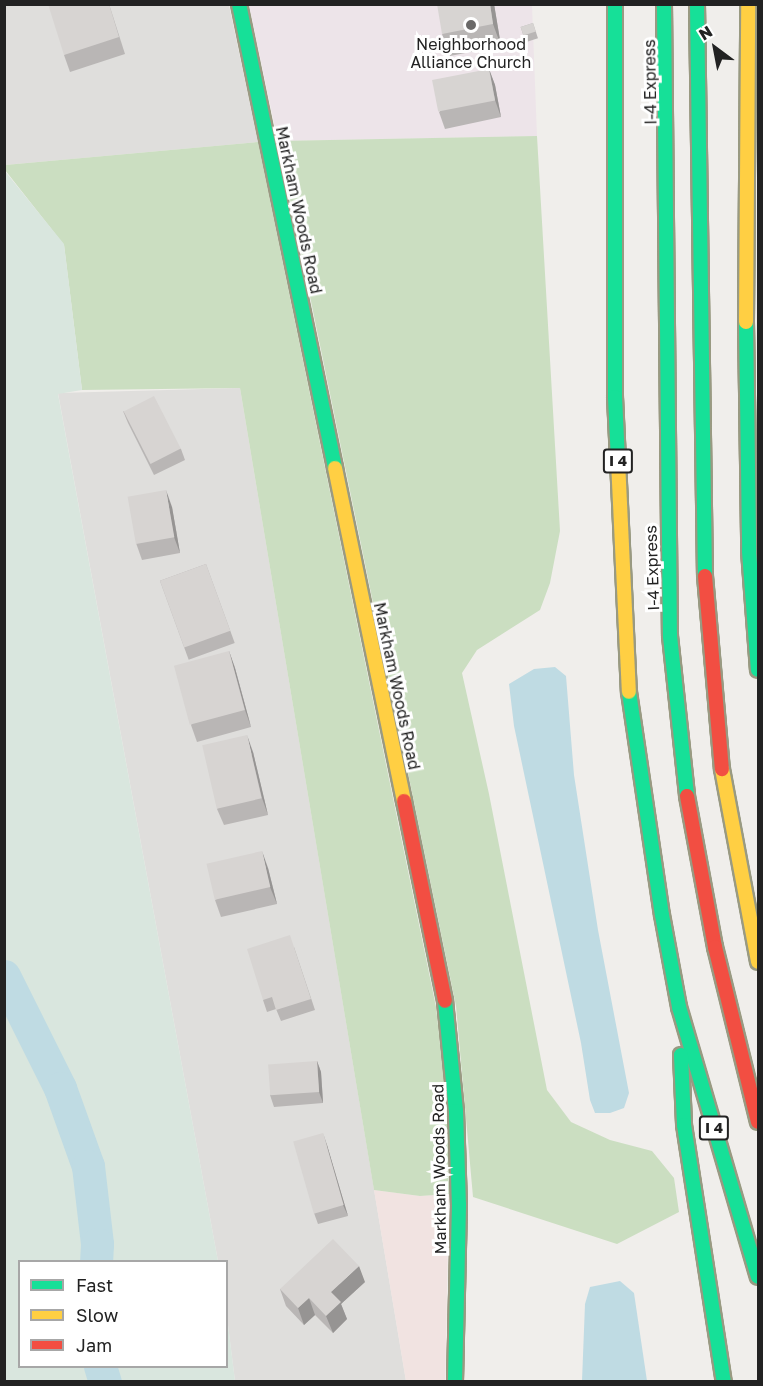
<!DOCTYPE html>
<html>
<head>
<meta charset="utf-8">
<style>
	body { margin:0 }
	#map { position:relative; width:763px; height:1386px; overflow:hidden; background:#f0eeeb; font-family:"Golos Text",sans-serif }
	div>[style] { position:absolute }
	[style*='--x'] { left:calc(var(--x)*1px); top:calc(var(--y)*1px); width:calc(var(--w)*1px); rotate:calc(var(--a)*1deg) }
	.residential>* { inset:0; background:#dfdedc }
	.commercial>* { inset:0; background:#f1e3e1 }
	.industrial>* { inset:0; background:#ede4e9 }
	.forest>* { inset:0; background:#cbdec1 }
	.wetland>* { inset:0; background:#d9e6de }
	.water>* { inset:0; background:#bfdbe3 }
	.river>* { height:33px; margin:-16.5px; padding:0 16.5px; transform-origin:16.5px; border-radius:16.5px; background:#bfdbe3 }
	.roads { filter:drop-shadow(2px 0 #999a82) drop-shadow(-2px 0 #999a82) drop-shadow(0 2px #999a82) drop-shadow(0 -2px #999a82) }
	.fast>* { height:14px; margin:-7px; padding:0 7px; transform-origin:7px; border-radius:7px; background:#16e098 }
	.slow>* { height:14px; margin:-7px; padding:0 7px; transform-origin:7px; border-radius:7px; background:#ffcf43 }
	.jam>* { height:14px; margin:-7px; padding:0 7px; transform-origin:7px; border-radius:7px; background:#f24e42 }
	.wall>* { inset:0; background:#b9b6b5; transform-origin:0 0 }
	.shaded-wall>* { inset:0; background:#969493 }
	.building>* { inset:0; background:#d7d4d2; transform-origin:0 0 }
	.dots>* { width:16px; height:16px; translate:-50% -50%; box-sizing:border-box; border:3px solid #fff; border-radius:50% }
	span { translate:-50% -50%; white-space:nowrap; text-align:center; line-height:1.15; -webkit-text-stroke:6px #fff; paint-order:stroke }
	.shield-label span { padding:2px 4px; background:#fff; border:2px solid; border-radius:4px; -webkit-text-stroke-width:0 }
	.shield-label { font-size:15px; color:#222; font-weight:700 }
	.poi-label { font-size:16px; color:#222 }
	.street-label { font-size:16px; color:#222 }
	.frame { position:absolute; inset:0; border:6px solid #222; pointer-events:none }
	.legend { position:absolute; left:18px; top:1260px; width:210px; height:108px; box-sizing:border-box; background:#fff; border:2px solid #a7a7a7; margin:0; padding:8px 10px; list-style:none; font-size:18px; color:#222 }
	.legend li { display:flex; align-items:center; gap:12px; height:30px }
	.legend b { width:30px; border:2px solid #a7a7a7 }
	.north { position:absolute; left:685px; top:18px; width:60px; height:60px; -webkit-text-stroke:4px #fff; paint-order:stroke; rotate:328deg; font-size:16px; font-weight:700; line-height:24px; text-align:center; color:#222 }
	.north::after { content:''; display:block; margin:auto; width:21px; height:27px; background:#222; clip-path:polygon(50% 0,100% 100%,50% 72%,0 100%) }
</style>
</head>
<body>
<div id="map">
	<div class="residential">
		<i style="clip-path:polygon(5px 5px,229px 5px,258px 142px,5px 165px)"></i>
		<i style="clip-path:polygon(240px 388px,406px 1381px,235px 1381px,227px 1317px,226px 1262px,218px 1261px,58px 393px)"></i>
	</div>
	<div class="commercial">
		<i style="clip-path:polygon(374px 1190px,420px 1196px,449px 1194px,445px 1381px,406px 1381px)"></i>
	</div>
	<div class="industrial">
		<i style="clip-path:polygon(249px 5px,532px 5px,537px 136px,278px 141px)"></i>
	</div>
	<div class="forest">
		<i style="clip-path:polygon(537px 136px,560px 531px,550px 583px,540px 610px,477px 650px,462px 673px,489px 794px,547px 1090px,571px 1122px,610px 1140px,652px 1151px,674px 1178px,679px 1212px,617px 1244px,473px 1197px,456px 1006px,278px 141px)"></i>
		<i style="clip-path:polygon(258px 142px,436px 1007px,447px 1110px,449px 1194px,420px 1196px,374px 1190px,240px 388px,82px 390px,64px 245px,5px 170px,5px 165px)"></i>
	</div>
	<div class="wetland">
		<i style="clip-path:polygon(4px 170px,64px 244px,82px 390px,58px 394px,218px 1261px,20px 1262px,20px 1366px,226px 1366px,227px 1317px,235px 1381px,5px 1381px)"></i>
	</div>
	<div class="water">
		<i style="clip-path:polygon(555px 667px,566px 676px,574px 775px,598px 930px,629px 1093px,624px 1108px,610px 1113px,595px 1113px,590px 1100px,581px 1043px,514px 726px,509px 684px,534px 669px)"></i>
		<i style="clip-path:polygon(620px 1281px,634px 1293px,647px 1381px,582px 1381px,585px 1304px,590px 1287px)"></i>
	</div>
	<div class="river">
		<i style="--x:4;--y:976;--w:125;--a:63.4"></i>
		<i style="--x:60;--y:1088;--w:83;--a:70.3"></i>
		<i style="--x:88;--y:1166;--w:79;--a:83.4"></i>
		<i style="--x:97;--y:1244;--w:18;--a:93"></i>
		<i style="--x:100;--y:1366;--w:17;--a:73"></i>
	</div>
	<div class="roads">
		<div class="fast">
			<i style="--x:239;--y:4;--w:474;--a:78.3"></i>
			<i style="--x:615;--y:4;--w:393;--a:90"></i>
			<i style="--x:615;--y:397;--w:64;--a:87.3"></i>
			<i style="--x:664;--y:4;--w:632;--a:89.46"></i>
			<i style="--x:670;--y:636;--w:161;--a:83.9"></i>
			<i style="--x:697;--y:4;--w:572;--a:89.2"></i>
			<i style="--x:746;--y:322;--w:229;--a:89.2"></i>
			<i style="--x:749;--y:551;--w:119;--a:85.7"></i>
			<i style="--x:629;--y:692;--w:225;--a:81.6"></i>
			<i style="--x:662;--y:915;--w:94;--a:79.5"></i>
			<i style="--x:679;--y:1007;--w:281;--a:73.7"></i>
			<i style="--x:445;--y:1001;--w:111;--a:84.3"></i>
			<i style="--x:456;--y:1111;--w:94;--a:88.2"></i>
			<i style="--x:459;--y:1205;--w:177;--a:91.3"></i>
			<i style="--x:681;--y:1055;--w:70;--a:87.5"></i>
			<i style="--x:684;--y:1125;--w:260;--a:81.2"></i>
		</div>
		<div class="slow">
			<i style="--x:746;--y:322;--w:318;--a:-89.6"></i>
			<i style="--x:618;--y:461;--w:231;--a:87.3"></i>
			<i style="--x:335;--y:468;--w:340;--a:78.3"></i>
			<i style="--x:722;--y:769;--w:196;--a:79.4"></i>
		</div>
		<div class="jam">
			<i style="--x:705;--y:576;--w:194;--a:85"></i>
			<i style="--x:687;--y:796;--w:154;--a:79.5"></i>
			<i style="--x:715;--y:947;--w:180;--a:76.2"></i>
			<i style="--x:404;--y:801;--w:204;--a:78.4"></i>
		</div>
	</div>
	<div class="wall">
		<i style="clip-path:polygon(109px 4px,125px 54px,70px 72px,64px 55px)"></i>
		<i style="clip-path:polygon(494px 4px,501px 46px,450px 56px,442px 34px)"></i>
		<i style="left:533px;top:23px;width:16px;height:13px;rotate:72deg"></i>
		<i style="clip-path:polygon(489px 69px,495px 85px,501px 117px,445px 129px,439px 112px)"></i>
		<i style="clip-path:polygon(123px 411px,181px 449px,185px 460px,154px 475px,128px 423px)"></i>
		<i style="clip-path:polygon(172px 507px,180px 553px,142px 560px,136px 543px)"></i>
		<i style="left:206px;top:564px;width:84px;height:49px;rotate:70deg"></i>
		<i style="clip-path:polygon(229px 651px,235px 668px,251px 727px,197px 742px,191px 725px)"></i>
		<i style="clip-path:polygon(253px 752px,268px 815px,224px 825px,217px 809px)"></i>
		<i style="clip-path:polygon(268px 868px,277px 904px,221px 917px,215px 900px)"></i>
		<i style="clip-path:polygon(294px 947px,315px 1010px,281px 1021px,276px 1009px,267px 1012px,263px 1000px)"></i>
		<i style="clip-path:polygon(317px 1061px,321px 1072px,323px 1103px,274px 1107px,270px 1095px)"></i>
		<i style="clip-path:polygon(327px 1145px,348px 1216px,318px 1224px,314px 1213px)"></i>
		<i style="clip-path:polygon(365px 1282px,341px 1304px,347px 1319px,333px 1333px,315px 1315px,304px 1325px,286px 1306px,280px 1289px)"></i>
	</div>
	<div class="shaded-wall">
		<i style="clip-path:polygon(490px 4px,494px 4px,501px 46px,493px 24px)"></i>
		<i style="clip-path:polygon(489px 69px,495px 85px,501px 117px,495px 100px)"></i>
		<i style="clip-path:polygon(166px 490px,172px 507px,180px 553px,174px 537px)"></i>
		<i style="clip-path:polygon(229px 651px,235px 668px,251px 727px,245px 710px)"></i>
		<i style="clip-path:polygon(247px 735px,253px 752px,268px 815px,262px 798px)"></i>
		<i style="clip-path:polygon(262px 851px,268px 868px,277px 904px,270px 887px)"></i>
		<i style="clip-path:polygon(317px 1061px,321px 1072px,323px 1103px,319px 1092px)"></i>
		<i style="clip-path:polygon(323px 1133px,327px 1145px,348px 1216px,343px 1205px)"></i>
		<i style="clip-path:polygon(359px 1266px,365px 1282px,341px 1304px,347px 1319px,333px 1333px,326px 1316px,331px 1292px)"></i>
		<i style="clip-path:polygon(309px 1298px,315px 1315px,304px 1325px,298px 1308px)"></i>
	</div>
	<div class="building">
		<i style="clip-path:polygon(48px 4px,109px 4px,119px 37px,64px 55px)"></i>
		<i style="clip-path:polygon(437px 4px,490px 4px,493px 24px,442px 34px)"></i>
		<i style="left:533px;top:23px;width:9px;height:13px;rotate:72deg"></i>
		<i style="left:489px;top:69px;width:32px;height:58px;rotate:79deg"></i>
		<i style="left:154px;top:396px;width:59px;height:34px;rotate:63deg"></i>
		<i style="left:166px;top:490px;width:48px;height:39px;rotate:80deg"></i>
		<i style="left:206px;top:564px;width:71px;height:49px;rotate:70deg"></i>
		<i style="left:229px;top:651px;width:61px;height:57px;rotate:75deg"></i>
		<i style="left:247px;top:735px;width:65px;height:46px;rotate:77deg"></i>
		<i style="left:262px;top:851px;width:37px;height:57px;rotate:77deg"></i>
		<i style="clip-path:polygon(290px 935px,311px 999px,276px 1010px,272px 997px,263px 1000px,247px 949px)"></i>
		<i style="left:317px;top:1061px;width:31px;height:49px;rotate:86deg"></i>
		<i style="left:323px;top:1133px;width:75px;height:31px;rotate:74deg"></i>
		<i style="clip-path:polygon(333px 1239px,359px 1266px,331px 1292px,341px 1302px,326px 1316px,309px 1298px,298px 1308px,280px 1289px)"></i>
	</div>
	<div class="dots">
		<i style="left:471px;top:25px;background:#6a6968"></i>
	</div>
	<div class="shield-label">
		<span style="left:618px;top:461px">I 4</span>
		<span style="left:714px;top:1128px">I 4</span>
	</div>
	<div class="poi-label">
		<span style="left:471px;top:53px">Neighborhood<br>Alliance Church</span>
	</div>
	<div class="street-label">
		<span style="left:650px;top:82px;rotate:-91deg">I-4 Express</span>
		<span style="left:299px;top:210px;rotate:78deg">Markham Woods Road</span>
		<span style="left:652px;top:568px;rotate:-92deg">I-4 Express</span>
		<span style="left:397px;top:686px;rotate:78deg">Markham Woods Road</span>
		<span style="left:439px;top:1169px;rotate:-91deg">Markham Woods Road</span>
	</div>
	<div class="frame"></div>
	<ul class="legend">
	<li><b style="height:8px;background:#16e098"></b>Fast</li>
	<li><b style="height:8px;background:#ffcf43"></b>Slow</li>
	<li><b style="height:8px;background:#f24e42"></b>Jam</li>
	</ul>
	<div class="north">N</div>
</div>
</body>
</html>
